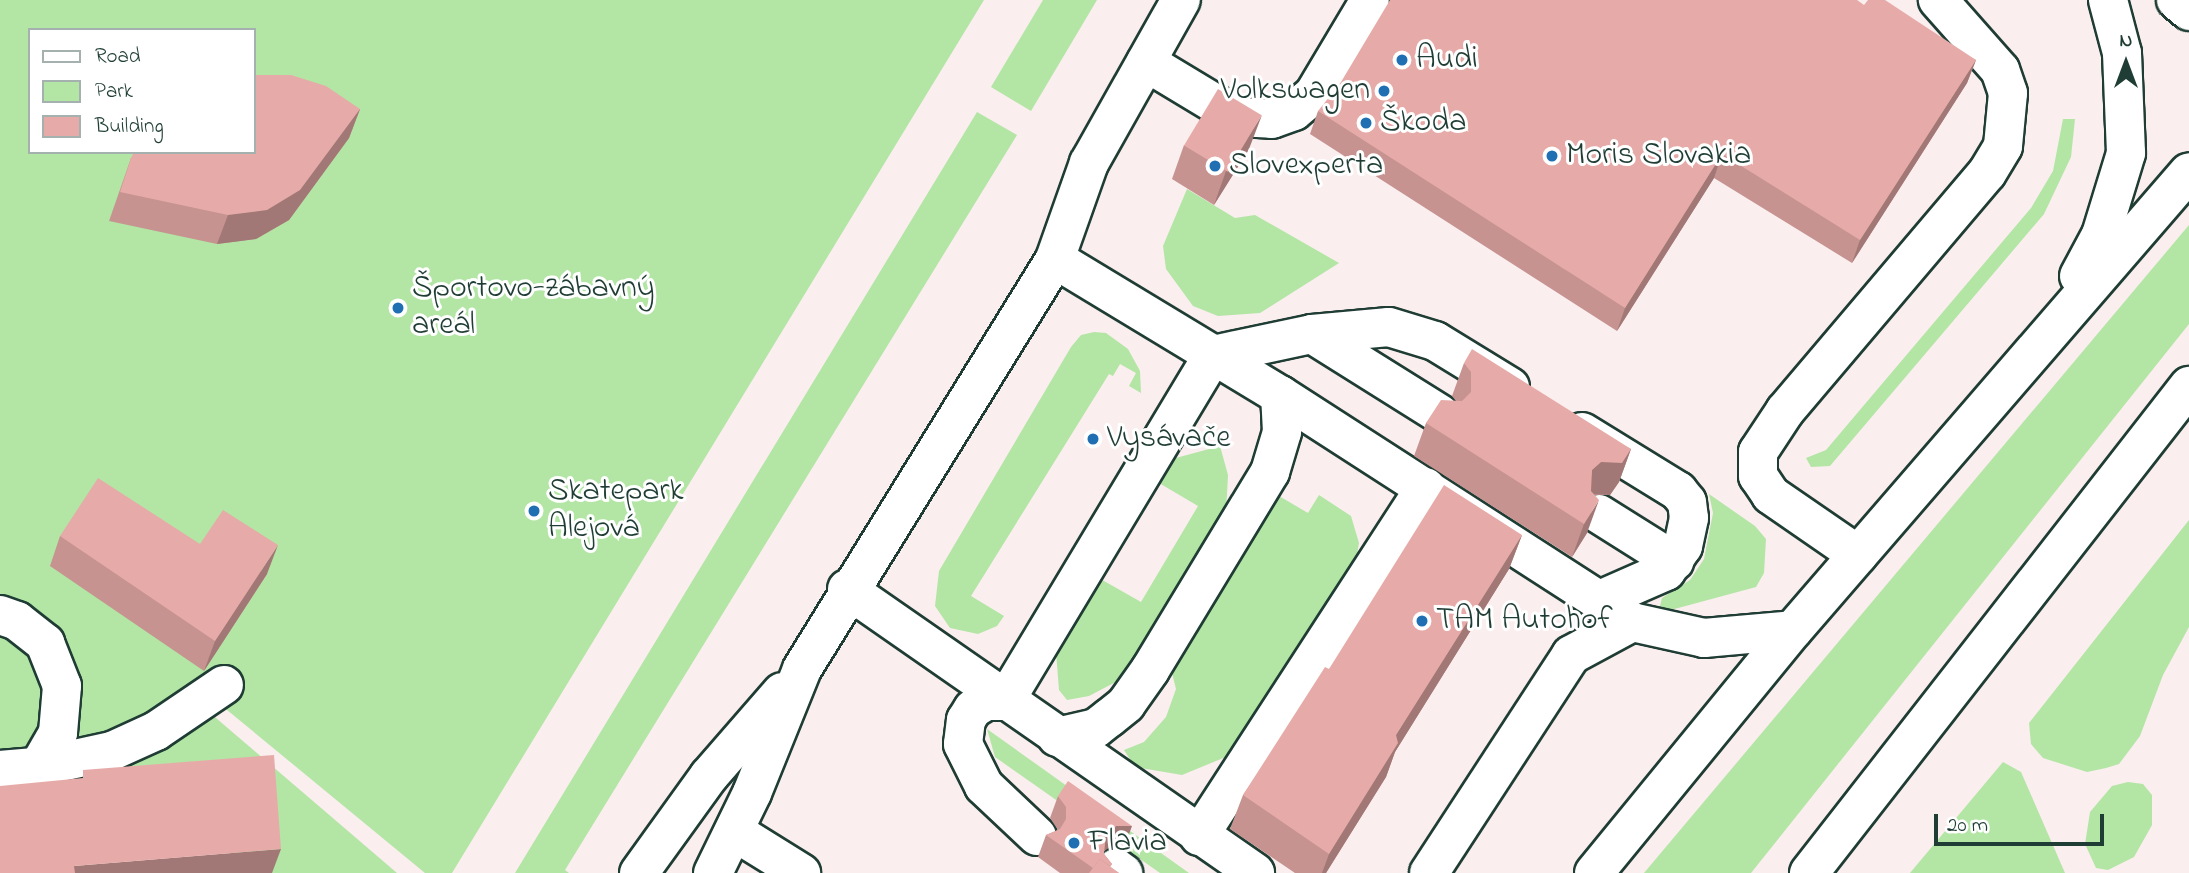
<!DOCTYPE html>
<html>
<head>
<meta charset="utf-8">
<style>
	body { margin:0 }
	#map { position:relative; width:2189px; height:873px; overflow:hidden; background:#faeeee; font-family:"Indie Flower",sans-serif }
	div>[style] { position:absolute }
	[style*='--x'] { left:calc(var(--x)*1px); top:calc(var(--y)*1px); width:calc(var(--w)*1px); rotate:calc(var(--a)*1deg) }
	.green>* { inset:0; background:#b3e5a5 }
	.roads { filter:drop-shadow(2px 0 #1f3d34) drop-shadow(-2px 0 #1f3d34) drop-shadow(0 2px #1f3d34) drop-shadow(0 -2px #1f3d34) }
	.minor>* { height:38px; margin:-19px; padding:0 19px; transform-origin:19px; border-radius:19px; background:#fff }
	.wall>* { inset:0; background:#c69390 }
	.shaded-wall>* { inset:0; background:#a17876 }
	.building>* { inset:0; background:#e6aba8; transform-origin:0 0 }
	.dots>* { width:19px; height:19px; translate:-50% -50%; box-sizing:border-box; border:4px solid #fff; border-radius:50% }
	span { translate:-50% -50%; white-space:nowrap; text-align:center; line-height:1.15; -webkit-text-stroke:6px #fff; paint-order:stroke }
	.poi-label { font-size:32px; color:#1f3d34 }
	.left { translate:0 -50%; text-align:left }
	.right { translate:-100% -50%; text-align:right }
	.legend { position:absolute; left:28px; top:28px; width:228px; height:126px; box-sizing:border-box; background:#fff; border:2px solid #a5b1ae; margin:0; padding:9px 12px; list-style:none; font-size:21px; color:#1f3d34 }
	.legend li { display:flex; align-items:center; gap:14px; height:35px }
	.legend b { width:35px; border:2px solid #a5b1ae }
	.north { position:absolute; left:2091px; top:28px; width:70px; height:70px; -webkit-text-stroke:5px #fff; paint-order:stroke; rotate:0deg; font-size:19px; font-weight:700; line-height:28px; text-align:center; color:#1f3d34 }
	.north::after { content:''; display:block; margin:auto; width:24px; height:32px; background:#1f3d34; clip-path:polygon(50% 0,100% 100%,50% 72%,0 100%) }
	.scale { position:absolute; left:1934px; top:814px; width:170px; height:32px; box-sizing:border-box; border:4px solid #1f3d34; border-top:0; padding-left:9px; font-size:21px; line-height:24px; white-space:nowrap; color:#1f3d34; -webkit-text-stroke:5px #fff; paint-order:stroke }
</style>
</head>
<body>
<div id="map">
	<div class="green">
		<i style="clip-path:polygon(evenodd,0 0,984px 0,452px 873px,425px 873px,221px 705px,156px 731px,0 769px,0 0,30px 30px,254px 30px,254px 152px,30px 152px,30px 30px)"></i>
		<i style="clip-path:polygon(1043px 0,1097px 0,1031px 111px,991px 87px)"></i>
		<i style="clip-path:polygon(977px 112px,1017px 135px,565px 870px,569px 873px,515px 873px)"></i>
		<i style="clip-path:polygon(2063px 119px,2075px 119px,2071px 157px,2044px 214px,1830px 466px,1811px 467px,1806px 458px,1826px 450px,2031px 208px,2053px 171px)"></i>
		<i style="clip-path:polygon(1187px 189px,1235px 218px,1255px 215px,1339px 263px,1260px 313px,1218px 316px,1193px 306px,1166px 269px,1163px 246px)"></i>
		<i style="clip-path:polygon(2189px 225px,2189px 324px,1751px 873px,1644px 873px)"></i>
		<i style="clip-path:polygon(1094px 332px,1106px 333px,1128px 349px,1140px 371px,1141px 393px,1129px 386px,1136px 373px,1120px 364px,1113px 376px,1109px 374px,971px 596px,1004px 616px,997px 626px,978px 634px,950px 628px,935px 606px,939px 571px,1071px 347px,1081px 335px)"></i>
		<i style="clip-path:polygon(1220px 446px,1228px 475px,1226px 513px,1127px 676px,1089px 696px,1067px 700px,1059px 690px,1056px 652px,1097px 577px,1141px 602px,1198px 506px,1154px 480px,1176px 458px)"></i>
		<i style="clip-path:polygon(1709px 494px,1755px 526px,1766px 539px,1764px 573px,1756px 587px,1667px 611px,1660px 606px,1662px 598px,1690px 580px,1704px 559px,1713px 513px)"></i>
		<i style="clip-path:polygon(1319px 495px,1351px 516px,1359px 543px,1357px 554px,1233px 754px,1182px 775px,1135px 767px,1124px 750px,1144px 742px,1166px 717px,1176px 689px,1172px 673px,1279px 496px,1308px 513px)"></i>
		<i style="clip-path:polygon(2189px 520px,2189px 627px,2163px 675px,2140px 736px,2119px 764px,2106px 768px,2087px 772px,2043px 758px,2031px 744px,2029px 723px)"></i>
		<i style="clip-path:polygon(209px 712px,397px 873px,270px 873px,126px 795px,124px 757px)"></i>
		<i style="clip-path:polygon(987px 729px,1189px 873px,1160px 873px,995px 757px)"></i>
		<i style="clip-path:polygon(2003px 762px,2021px 772px,2065px 873px,1910px 873px)"></i>
		<i style="clip-path:polygon(2128px 782px,2143px 784px,2152px 795px,2152px 825px,2134px 857px,2108px 870px,2096px 868px,2085px 844px,2090px 812px,2112px 786px)"></i>
	</div>
	<div class="roads">
		<div class="minor">
			<i style="--x:2176;--y:0;--w:17;--a:40"></i>
			<i style="--x:1146;--y:62;--w:106;--a:31.1"></i>
			<i style="--x:1237;--y:117;--w:35;--a:3"></i>
			<i style="--x:1272;--y:119;--w:23;--a:-20"></i>
			<i style="--x:1294;--y:111;--w:26;--a:-40"></i>
			<i style="--x:1314;--y:94;--w:109;--a:-59.2"></i>
			<i style="--x:1055;--y:259;--w:263;--a:31.2"></i>
			<i style="--x:1280;--y:395;--w:419;--a:32.8"></i>
			<i style="--x:1632;--y:622;--w:74;--a:12.5"></i>
			<i style="--x:1704;--y:638;--w:89;--a:-5.1"></i>
			<i style="--x:2079;--y:276;--w:47;--a:-61.8"></i>
			<i style="--x:2101;--y:235;--w:86;--a:-73"></i>
			<i style="--x:2126;--y:153;--w:100;--a:-92.3"></i>
			<i style="--x:2122;--y:53;--w:55;--a:-104.8"></i>
			<i style="--x:1312;--y:334;--w:151;--a:32"></i>
			<i style="--x:1582;--y:432;--w:113;--a:31.6"></i>
			<i style="--x:1678;--y:491;--w:14;--a:51"></i>
			<i style="--x:1687;--y:502;--w:16;--a:83"></i>
			<i style="--x:1689;--y:518;--w:29;--a:102"></i>
			<i style="--x:1683;--y:546;--w:30;--a:124"></i>
			<i style="--x:1666;--y:571;--w:72;--a:156.3"></i>
			<i style="--x:1599;--y:514;--w:89;--a:32.1"></i>
			<i style="--x:1858;--y:555;--w:106;--a:-145.4"></i>
			<i style="--x:1771;--y:495;--w:23;--a:-124"></i>
			<i style="--x:1758;--y:476;--w:24;--a:-90"></i>
			<i style="--x:1758;--y:452;--w:49;--a:-56.6"></i>
			<i style="--x:1785;--y:411;--w:312;--a:-49.7"></i>
			<i style="--x:1987;--y:173;--w:31;--a:-59"></i>
			<i style="--x:2003;--y:146;--w:53;--a:-84.6"></i>
			<i style="--x:2008;--y:93;--w:24;--a:-109"></i>
			<i style="--x:2000;--y:70;--w:94;--a:-131.5"></i>
			<i style="--x:847;--y:589;--w:497;--a:34.8"></i>
			<i style="--x:0;--y:615;--w:18;--a:19"></i>
			<i style="--x:17;--y:621;--w:36;--a:38"></i>
			<i style="--x:45;--y:643;--w:46;--a:68.4"></i>
			<i style="--x:62;--y:686;--w:47;--a:94.9"></i>
			<i style="--x:58;--y:733;--w:39;--a:120"></i>
			<i style="--x:1057;--y:737;--w:40;--a:-13"></i>
			<i style="--x:1096;--y:728;--w:16;--a:-38"></i>
			<i style="--x:1109;--y:718;--w:22;--a:-39"></i>
			<i style="--x:1126;--y:704;--w:42;--a:-54.8"></i>
			<i style="--x:1150;--y:670;--w:232;--a:-58.8"></i>
			<i style="--x:1270;--y:472;--w:42;--a:-73.3"></i>
			<i style="--x:1282;--y:432;--w:37;--a:-93"></i>
			<i style="--x:0;--y:770;--w:38;--a:-5"></i>
			<i style="--x:38;--y:767;--w:76;--a:-12.2"></i>
			<i style="--x:112;--y:751;--w:48;--a:-24.4"></i>
			<i style="--x:156;--y:731;--w:82;--a:-34.1"></i>
			<i style="--x:735;--y:832;--w:78;--a:31.8"></i>
			<i style="--x:1037;--y:836;--w:73;--a:-136.7"></i>
			<i style="--x:984;--y:786;--w:47;--a:-116.6"></i>
			<i style="--x:963;--y:744;--w:24;--a:-83"></i>
			<i style="--x:966;--y:720;--w:13;--a:-58"></i>
			<i style="--x:973;--y:709;--w:15;--a:-32"></i>
			<i style="--x:986;--y:701;--w:19;--a:0"></i>
			<i style="--x:1005;--y:701;--w:404;--a:-59"></i>
			<i style="--x:1213;--y:355;--w:101;--a:-12"></i>
			<i style="--x:1312;--y:334;--w:77;--a:-5.2"></i>
			<i style="--x:1389;--y:327;--w:48;--a:16.9"></i>
			<i style="--x:1435;--y:341;--w:88;--a:31.5"></i>
			<i style="--x:1199;--y:836;--w:416;--a:-57"></i>
			<i style="--x:1116;--y:868;--w:9;--a:36"></i>
			<i style="--x:639;--y:873;--w:120;--a:-54.2"></i>
			<i style="--x:709;--y:776;--w:111;--a:-49"></i>
			<i style="--x:713;--y:873;--w:89;--a:-64"></i>
			<i style="--x:752;--y:793;--w:134;--a:-68"></i>
			<i style="--x:802;--y:669;--w:482;--a:-58.3"></i>
			<i style="--x:1055;--y:259;--w:102;--a:-70.5"></i>
			<i style="--x:1089;--y:163;--w:187;--a:-60.6"></i>
			<i style="--x:1429;--y:873;--w:260;--a:-56.9"></i>
			<i style="--x:1571;--y:655;--w:69;--a:-28.4"></i>
			<i style="--x:1594;--y:873;--w:314;--a:-50.7"></i>
			<i style="--x:1793;--y:630;--w:605;--a:-49.15"></i>
			<i style="--x:1809;--y:873;--w:618;--a:-52.04"></i>
		</div>
	</div>
	<div class="wall">
		<i style="clip-path:polygon(1864px 5px,1976px 60px,1967px 83px,1852px 263px,1714px 178px,1617px 331px,1310px 134px,1318px 111px)"></i>
		<i style="clip-path:polygon(360px 109px,349px 138px,289px 220px,256px 239px,217px 244px,109px 221px,131px 158px)"></i>
		<i style="clip-path:polygon(1184px 145px,1249px 149px,1214px 205px,1172px 179px)"></i>
		<i style="clip-path:polygon(1464px 363px,1631px 449px,1619px 482px,1610px 495px,1595px 495px,1587px 533px,1572px 557px,1414px 456px,1426px 423px,1456px 401px,1452px 396px)"></i>
		<i style="clip-path:polygon(1522px 535px,1509px 569px,1395px 752px,1386px 777px,1326px 873px,1295px 873px,1230px 829px,1243px 795px,1329px 669px)"></i>
		<i style="clip-path:polygon(60px 536px,200px 544px,267px 574px,204px 671px,50px 566px)"></i>
		<i style="clip-path:polygon(1058px 796px,1124px 848px,1108px 848px,1104px 851px,1104px 854px,1112px 864px,1110px 867px,1119px 873px,1060px 873px,1038px 857px,1046px 835px,1058px 830px,1050px 818px)"></i>
	</div>
	<div class="shaded-wall">
		<i style="clip-path:polygon(1976px 60px,1967px 83px,1852px 263px,1860px 240px)"></i>
		<i style="clip-path:polygon(360px 109px,349px 138px,289px 220px,256px 239px,217px 244px,228px 215px)"></i>
		<i style="clip-path:polygon(1262px 115px,1249px 149px,1214px 205px,1226px 171px)"></i>
		<i style="clip-path:polygon(1722px 154px,1714px 178px,1617px 331px,1625px 308px)"></i>
		<i style="clip-path:polygon(1631px 449px,1619px 482px,1610px 495px,1589px 494px,1592px 470px,1601px 462px)"></i>
		<i style="clip-path:polygon(1599px 500px,1587px 533px,1572px 557px,1584px 524px)"></i>
		<i style="clip-path:polygon(1522px 535px,1509px 569px,1395px 752px,1386px 777px,1326px 873px,1322px 873px,1329px 854px,1396px 735px)"></i>
		<i style="clip-path:polygon(278px 545px,267px 574px,204px 671px,215px 641px)"></i>
		<i style="clip-path:polygon(1116px 826px,1132px 826px,1124px 848px,1108px 848px,1098px 856px,1106px 834px)"></i>
		<i style="clip-path:polygon(281px 849px,272px 873px,72px 873px,74px 866px)"></i>
	</div>
	<div class="building">
		<i style="clip-path:polygon(1390px 0,1857px 0,1864px 5px,1868px 0,1885px 0,1976px 60px,1860px 240px,1722px 154px,1625px 308px,1318px 111px,1341px 82px)"></i>
		<i style="clip-path:polygon(254px 75px,291px 75px,326px 86px,360px 109px,300px 190px,267px 210px,228px 215px,120px 192px,131px 158px,134px 152px,254px 152px)"></i>
		<i style="left:1218px;top:89px;width:51px;height:66px;rotate:31deg"></i>
		<i style="clip-path:polygon(1472px 349px,1631px 449px,1622px 463px,1601px 462px,1592px 470px,1591px 491px,1599px 500px,1584px 524px,1426px 423px,1441px 400px,1462px 401px,1471px 392px,1471px 372px,1464px 363px)"></i>
		<i style="clip-path:polygon(98px 478px,200px 544px,223px 510px,278px 545px,215px 641px,60px 536px)"></i>
		<i style="clip-path:polygon(1444px 485px,1522px 535px,1396px 735px,1398px 743px,1329px 854px,1243px 795px,1325px 667px,1329px 669px)"></i>
		<i style="clip-path:polygon(274px 755px,281px 849px,74px 866px,75px 873px,0 873px,0 786px,83px 778px,83px 770px)"></i>
		<i style="clip-path:polygon(1068px 781px,1132px 826px,1116px 826px,1106px 834px,1104px 854px,1112px 864px,1110px 866px,1100px 859px,1093px 868px,1046px 835px,1060px 829px,1066px 819px,1066px 807px,1058px 796px)"></i>
		<i style="clip-path:polygon(1100px 859px,1119px 873px,1089px 873px)"></i>
	</div>
	<div class="dots">
		<i style="left:1402px;top:60px;background:#1f6fb2"></i>
		<i style="left:1384px;top:91px;background:#1f6fb2"></i>
		<i style="left:1366px;top:123px;background:#1f6fb2"></i>
		<i style="left:1552px;top:156px;background:#1f6fb2"></i>
		<i style="left:1215px;top:166px;background:#1f6fb2"></i>
		<i style="left:398px;top:308px;background:#1f6fb2"></i>
		<i style="left:1093px;top:439px;background:#1f6fb2"></i>
		<i style="left:534px;top:511px;background:#1f6fb2"></i>
		<i style="left:1422px;top:621px;background:#1f6fb2"></i>
		<i style="left:1074px;top:843px;background:#1f6fb2"></i>
	</div>
	<div class="poi-label">
		<span class="left" style="left:1416px;top:60px">Audi</span>
		<span class="right" style="left:1370px;top:91px">Volkswagen</span>
		<span class="left" style="left:1380px;top:123px">Škoda</span>
		<span class="left" style="left:1566px;top:156px">Moris Slovakia</span>
		<span class="left" style="left:1229px;top:166px">Slovexperta</span>
		<span class="left" style="left:412px;top:308px">Športovo-zábavný<br>areál</span>
		<span class="left" style="left:1107px;top:439px">Vysávače</span>
		<span class="left" style="left:548px;top:511px">Skatepark<br>Alejová</span>
		<span class="left" style="left:1436px;top:621px">TAM Autohof</span>
		<span class="left" style="left:1088px;top:843px">Flavia</span>
	</div>
	<ul class="legend">
	<li><b style="height:9px;background:#fff"></b>Road</li>
	<li><b style="height:19px;background:#b3e5a5"></b>Park</li>
	<li><b style="height:19px;background:#e6aba8"></b>Building</li>
	</ul>
	<div class="north">N</div>
	<div class="scale">20 m</div>
</div>
</body>
</html>
